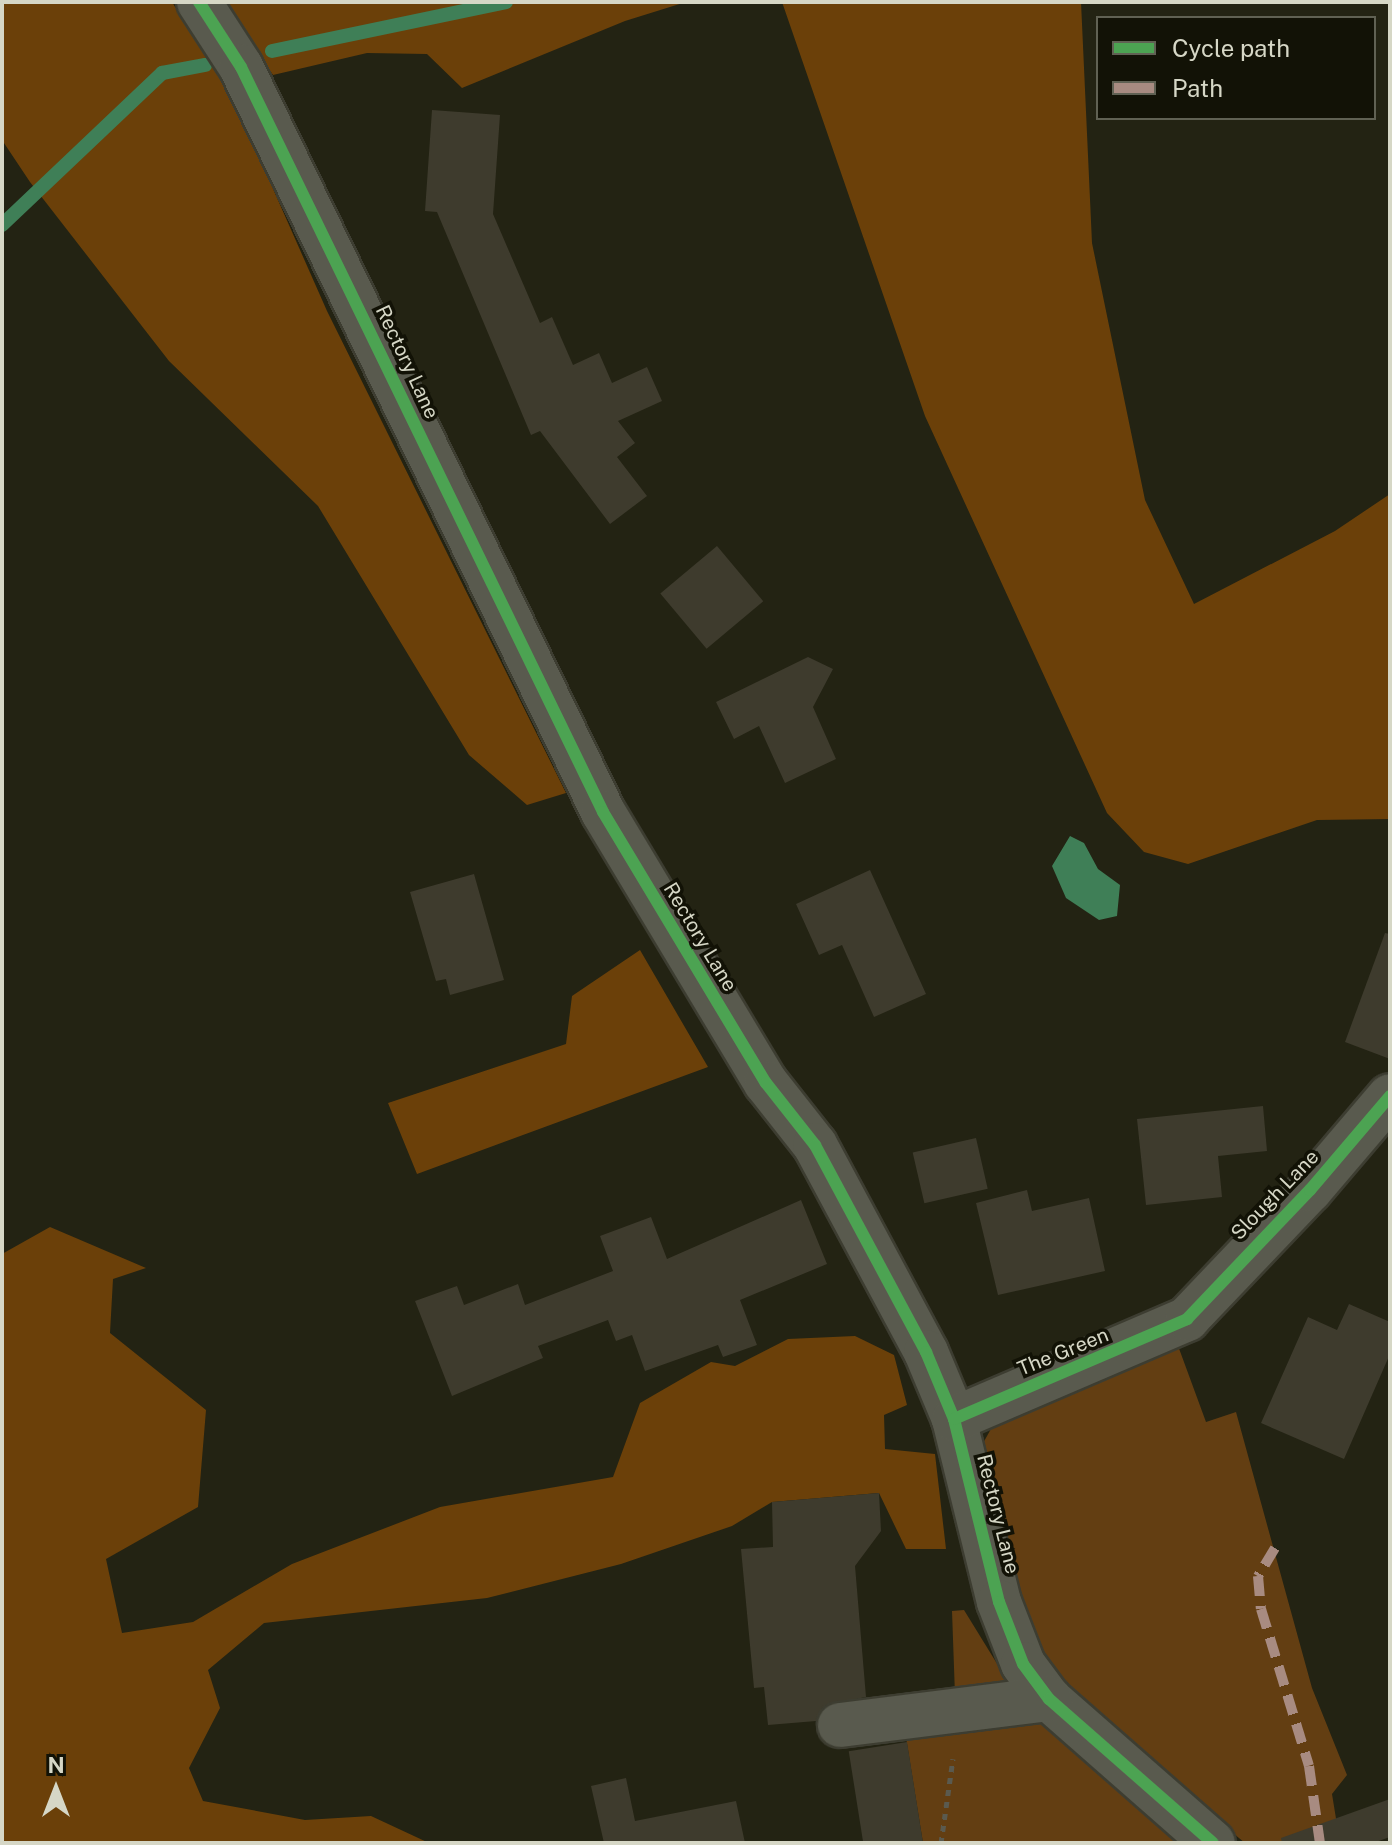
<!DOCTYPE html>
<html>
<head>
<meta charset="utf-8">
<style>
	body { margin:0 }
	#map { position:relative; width:1392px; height:1845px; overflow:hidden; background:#232313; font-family:"Public Sans",sans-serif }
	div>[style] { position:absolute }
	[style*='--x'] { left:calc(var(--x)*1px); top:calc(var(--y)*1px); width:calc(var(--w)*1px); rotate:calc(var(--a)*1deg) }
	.green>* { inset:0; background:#633e12 }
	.forest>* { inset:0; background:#6b4009 }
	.water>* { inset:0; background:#3f7f57 }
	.stream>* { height:14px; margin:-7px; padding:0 7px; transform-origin:7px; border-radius:7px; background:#3f7f57 }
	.building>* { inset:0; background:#3e3b2d; transform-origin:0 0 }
	.path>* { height:5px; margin-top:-2.5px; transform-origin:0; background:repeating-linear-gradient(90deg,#5a5a4f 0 6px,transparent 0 12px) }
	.roads { filter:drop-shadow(2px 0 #3d3d31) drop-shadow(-2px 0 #3d3d31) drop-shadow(0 2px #3d3d31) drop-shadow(0 -2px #3d3d31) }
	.minor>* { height:44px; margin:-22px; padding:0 22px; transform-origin:22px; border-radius:22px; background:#595a4e }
	.quiet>* { height:10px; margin-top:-5px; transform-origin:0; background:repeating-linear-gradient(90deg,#a88b81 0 20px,transparent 0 30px) }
	.cycleway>* { height:12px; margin:-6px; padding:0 6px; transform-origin:6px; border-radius:6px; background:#4ca352 }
	span { translate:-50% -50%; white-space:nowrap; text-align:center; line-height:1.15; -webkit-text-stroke:7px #121206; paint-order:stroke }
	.street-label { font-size:20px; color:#d6d7c6 }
	.frame { position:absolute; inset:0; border:4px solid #d6d7c6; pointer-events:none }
	.legend { position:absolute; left:1096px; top:16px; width:280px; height:104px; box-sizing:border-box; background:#121206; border:2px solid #606153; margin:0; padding:10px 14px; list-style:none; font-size:24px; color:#d6d7c6 }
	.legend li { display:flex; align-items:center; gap:16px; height:40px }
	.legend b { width:40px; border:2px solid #606153 }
	.north { position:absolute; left:16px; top:1749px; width:80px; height:80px; -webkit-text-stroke:6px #121206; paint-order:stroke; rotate:0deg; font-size:22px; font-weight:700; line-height:32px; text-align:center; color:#d6d7c6 }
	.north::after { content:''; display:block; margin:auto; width:28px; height:36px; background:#d6d7c6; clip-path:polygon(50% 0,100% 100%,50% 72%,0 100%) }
</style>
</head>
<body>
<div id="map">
	<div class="green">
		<i style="clip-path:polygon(1177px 1343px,1206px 1422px,1236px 1412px,1312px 1688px,1347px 1775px,1332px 1794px,1340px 1843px,1245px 1843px,1140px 1756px,1039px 1658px,1009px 1593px,977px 1454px,992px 1427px)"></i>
		<i style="clip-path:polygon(964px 1610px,1012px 1688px,1183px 1843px,923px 1843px,905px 1731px,956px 1724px,952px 1611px)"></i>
	</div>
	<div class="forest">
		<i style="clip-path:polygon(2px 2px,172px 2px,232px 96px,327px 311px,566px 793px,527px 805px,469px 755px,318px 506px,169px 361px,30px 182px,2px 140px)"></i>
		<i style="clip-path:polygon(224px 2px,686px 2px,625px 21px,462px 88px,427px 54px,367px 53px,273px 75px)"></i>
		<i style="clip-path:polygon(782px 2px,1081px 2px,1092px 243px,1145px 500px,1194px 604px,1335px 531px,1390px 494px,1390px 819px,1317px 820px,1188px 864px,1144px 852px,1107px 813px,925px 416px)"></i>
		<i style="clip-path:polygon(640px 950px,708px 1067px,417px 1174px,388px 1103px,566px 1044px,572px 996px)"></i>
		<i style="clip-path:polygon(50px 1227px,146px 1268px,113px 1279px,110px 1333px,206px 1410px,198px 1507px,106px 1559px,122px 1633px,193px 1622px,292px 1564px,440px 1507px,613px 1477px,640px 1403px,711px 1362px,735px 1366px,788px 1339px,855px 1336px,894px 1355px,907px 1405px,884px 1415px,885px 1449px,935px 1454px,946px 1549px,906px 1549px,879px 1493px,772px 1502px,732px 1526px,621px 1564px,487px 1598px,264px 1623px,208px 1670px,220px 1708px,189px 1768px,203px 1801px,305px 1820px,371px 1816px,429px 1843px,2px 1843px,2px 1254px)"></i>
	</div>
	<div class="water">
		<i style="clip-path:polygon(1070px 836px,1084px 843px,1098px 869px,1120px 885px,1117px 916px,1099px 920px,1066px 898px,1052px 866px)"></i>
	</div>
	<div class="stream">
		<i style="--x:272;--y:51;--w:239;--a:-11.8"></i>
		<i style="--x:2;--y:225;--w:221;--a:-43.5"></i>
		<i style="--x:162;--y:73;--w:44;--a:-10.5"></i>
	</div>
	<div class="building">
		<i style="clip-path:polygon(432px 110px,500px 115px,493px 214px,540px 323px,552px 317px,573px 365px,599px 353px,612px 383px,647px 367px,662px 401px,618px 421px,635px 443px,617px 457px,647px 496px,610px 524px,540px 431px,531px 435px,437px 212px,425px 211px)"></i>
		<i style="left:717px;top:546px;width:72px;height:74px;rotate:50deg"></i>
		<i style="clip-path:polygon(808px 657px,833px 669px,813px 707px,836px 759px,785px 783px,759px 726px,734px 739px,716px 702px)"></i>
		<i style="clip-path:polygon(870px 870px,926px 994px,874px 1017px,842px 945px,819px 955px,796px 904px)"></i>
		<i style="clip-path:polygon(474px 874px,504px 980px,450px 995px,446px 979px,436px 981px,410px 892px)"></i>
		<i style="clip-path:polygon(1385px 933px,1390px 934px,1390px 1059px,1345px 1042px)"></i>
		<i style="clip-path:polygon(1263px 1106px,1267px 1151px,1218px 1156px,1222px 1197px,1146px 1205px,1137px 1119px)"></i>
		<i style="left:976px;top:1138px;width:52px;height:65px;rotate:77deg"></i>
		<i style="clip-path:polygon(1027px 1190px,1032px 1211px,1089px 1198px,1105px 1271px,998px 1295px,976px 1203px)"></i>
		<i style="clip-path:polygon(801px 1200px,827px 1264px,740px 1300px,757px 1345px,723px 1357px,718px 1345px,645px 1371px,632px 1335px,616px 1341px,608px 1320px,538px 1346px,543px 1358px,452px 1396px,415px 1301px,457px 1286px,464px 1305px,518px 1284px,525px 1305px,613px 1271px,600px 1236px,651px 1217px,667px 1259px)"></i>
		<i style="clip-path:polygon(1349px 1304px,1390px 1322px,1390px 1354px,1344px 1459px,1261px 1423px,1308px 1317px,1337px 1330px)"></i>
		<i style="clip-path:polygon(879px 1493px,881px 1531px,855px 1566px,866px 1697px,826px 1705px,816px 1721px,768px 1725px,764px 1687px,754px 1688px,741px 1549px,773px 1547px,772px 1502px)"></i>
		<i style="left:907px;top:1742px;width:102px;height:59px;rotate:81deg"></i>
		<i style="clip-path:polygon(626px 1778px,635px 1821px,736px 1801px,745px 1843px,604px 1843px,591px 1786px)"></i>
		<i style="clip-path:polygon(1390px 1799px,1390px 1837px,1373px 1843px,1282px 1843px,1281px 1838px)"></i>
	</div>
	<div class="path">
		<i style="--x:941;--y:1843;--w:85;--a:-81.9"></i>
	</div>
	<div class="roads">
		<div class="minor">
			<i style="--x:199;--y:2;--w:77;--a:57.1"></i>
			<i style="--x:241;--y:67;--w:828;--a:64.08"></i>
			<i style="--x:603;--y:812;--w:316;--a:59"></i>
			<i style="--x:766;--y:1083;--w:79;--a:51.7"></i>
			<i style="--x:815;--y:1145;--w:235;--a:61.8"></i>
			<i style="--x:926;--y:1352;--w:73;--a:67.3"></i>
			<i style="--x:954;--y:1419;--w:188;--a:76.2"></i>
			<i style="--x:999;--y:1602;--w:66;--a:68.8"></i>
			<i style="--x:1023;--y:1664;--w:44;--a:53.4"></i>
			<i style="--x:1049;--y:1699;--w:218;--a:41.3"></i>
			<i style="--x:954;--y:1419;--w:254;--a:-23.2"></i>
			<i style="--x:1187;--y:1319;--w:178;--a:-46.4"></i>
			<i style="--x:1310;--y:1190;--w:123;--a:-49.6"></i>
			<i style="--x:840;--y:1725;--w:211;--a:-7.1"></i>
		</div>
	</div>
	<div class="quiet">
		<i style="--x:1275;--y:1548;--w:33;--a:121"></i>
		<i style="--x:1258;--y:1576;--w:33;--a:85"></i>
		<i style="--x:1261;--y:1609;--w:164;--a:73"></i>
		<i style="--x:1309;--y:1766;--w:78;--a:81.9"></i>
	</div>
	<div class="cycleway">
		<i style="--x:199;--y:2;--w:77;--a:57.1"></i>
		<i style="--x:241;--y:67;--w:828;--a:64.08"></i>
		<i style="--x:603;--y:812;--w:316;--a:59"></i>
		<i style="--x:766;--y:1083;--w:79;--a:51.7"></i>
		<i style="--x:815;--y:1145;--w:235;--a:61.8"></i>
		<i style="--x:926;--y:1352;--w:73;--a:67.3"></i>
		<i style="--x:954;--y:1419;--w:188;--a:76.2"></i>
		<i style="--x:999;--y:1602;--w:66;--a:68.8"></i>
		<i style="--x:1023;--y:1664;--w:44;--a:53.4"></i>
		<i style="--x:1049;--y:1699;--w:218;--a:41.3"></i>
		<i style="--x:954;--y:1419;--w:254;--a:-23.2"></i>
		<i style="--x:1187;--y:1319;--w:178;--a:-46.4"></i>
		<i style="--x:1310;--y:1190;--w:123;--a:-49.6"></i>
	</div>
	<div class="street-label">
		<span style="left:407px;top:362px;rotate:65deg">Rectory Lane</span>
		<span style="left:700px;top:937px;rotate:59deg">Rectory Lane</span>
		<span style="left:1275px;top:1195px;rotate:-46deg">Slough Lane</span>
		<span style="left:1063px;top:1352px;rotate:-22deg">The Green</span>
		<span style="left:998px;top:1514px;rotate:76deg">Rectory Lane</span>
	</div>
	<div class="frame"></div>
	<ul class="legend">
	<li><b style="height:10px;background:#4ca352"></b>Cycle path</li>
	<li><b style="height:10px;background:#a88b81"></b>Path</li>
	</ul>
	<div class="north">N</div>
</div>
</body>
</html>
